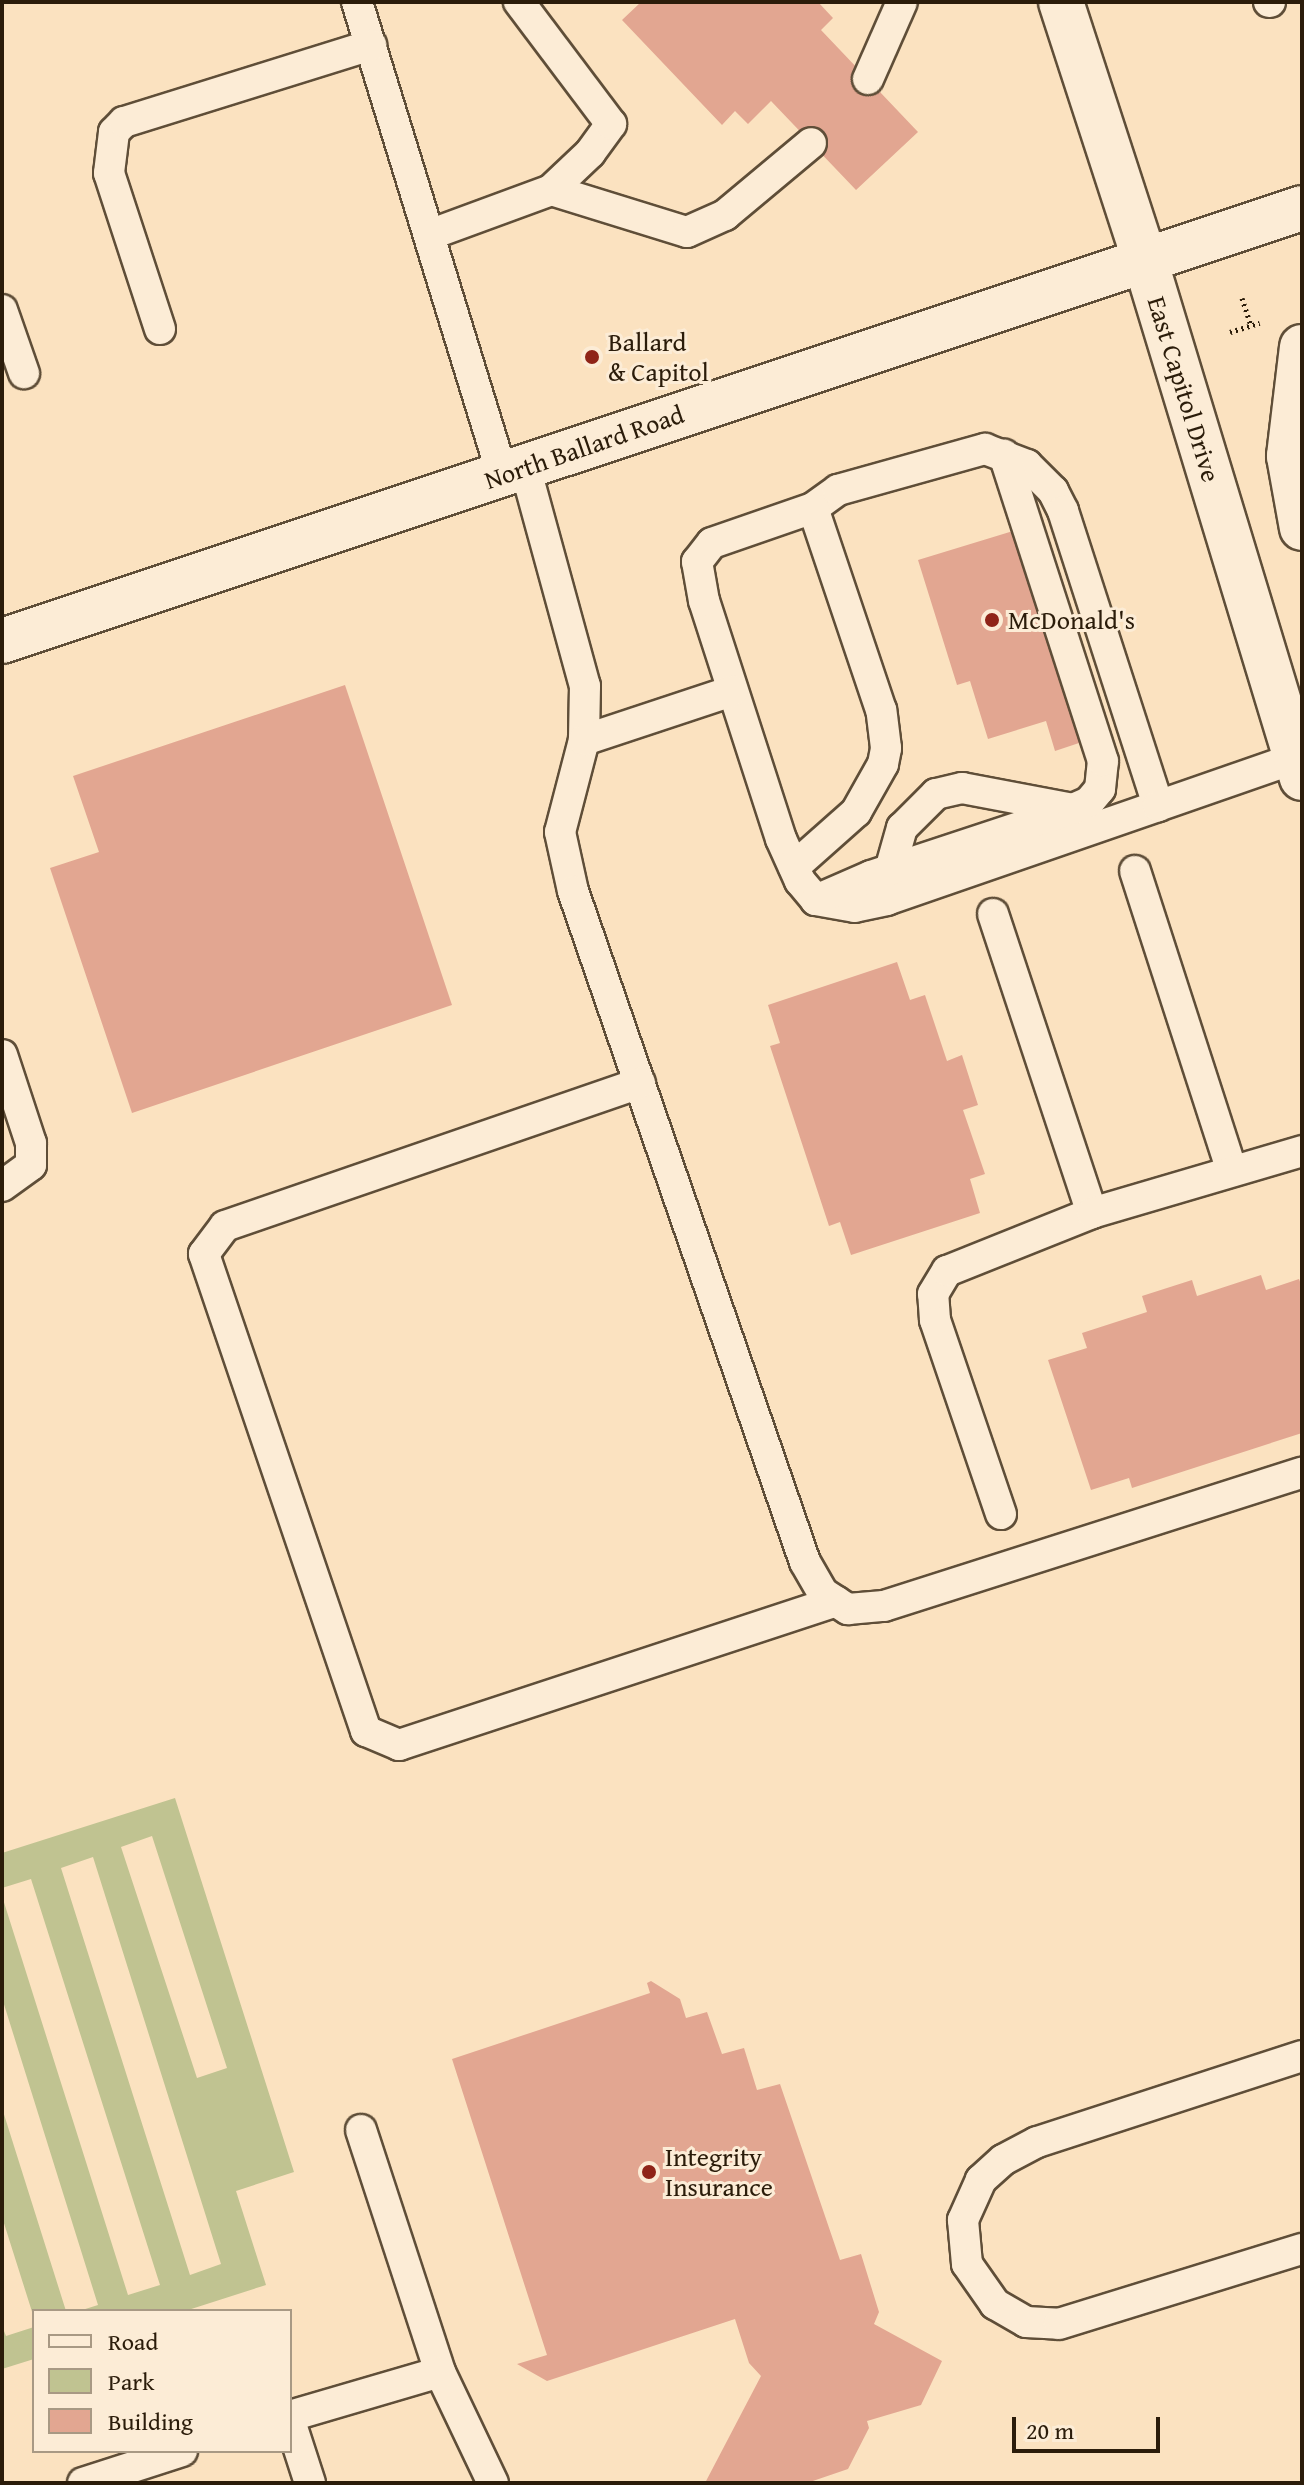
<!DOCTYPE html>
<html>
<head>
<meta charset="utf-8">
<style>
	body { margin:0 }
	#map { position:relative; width:1304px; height:2485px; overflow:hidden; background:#fbe2c0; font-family:"Gentium Book Plus",serif }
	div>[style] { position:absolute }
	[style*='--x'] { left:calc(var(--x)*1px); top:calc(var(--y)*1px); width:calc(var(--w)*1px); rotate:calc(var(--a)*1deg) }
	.green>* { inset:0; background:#c0c391 }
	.building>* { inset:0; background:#e2a691 }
	.path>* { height:5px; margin-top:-2.5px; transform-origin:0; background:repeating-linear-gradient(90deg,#2b1c0a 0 2px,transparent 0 6px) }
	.roads { filter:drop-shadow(2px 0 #5f4e38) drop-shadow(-2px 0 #5f4e38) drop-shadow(0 2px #5f4e38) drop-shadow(0 -2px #5f4e38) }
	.service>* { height:30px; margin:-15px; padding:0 15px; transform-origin:15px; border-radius:15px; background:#fcecd6 }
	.tertiary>* { height:44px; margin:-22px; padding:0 22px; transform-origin:22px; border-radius:22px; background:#fcecd6 }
	.secondary>* { height:44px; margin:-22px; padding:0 22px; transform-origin:22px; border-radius:22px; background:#fcecd6 }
	.dots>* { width:22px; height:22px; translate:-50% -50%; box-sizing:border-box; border:4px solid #fcecd6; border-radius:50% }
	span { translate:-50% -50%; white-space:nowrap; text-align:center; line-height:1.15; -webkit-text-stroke:6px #fcecd6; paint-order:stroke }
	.poi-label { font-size:26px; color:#2b1c0a }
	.left { translate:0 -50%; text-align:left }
	.street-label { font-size:26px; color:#2b1c0a }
	.frame { position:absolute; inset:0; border:4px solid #2b1c0a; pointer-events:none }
	.legend { position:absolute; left:32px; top:2309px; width:260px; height:144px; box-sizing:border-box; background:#fcecd6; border:2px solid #a89984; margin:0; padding:10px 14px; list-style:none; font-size:24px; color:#2b1c0a }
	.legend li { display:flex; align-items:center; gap:16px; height:40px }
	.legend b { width:40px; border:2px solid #a89984 }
	.scale { position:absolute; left:1012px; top:2417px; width:148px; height:36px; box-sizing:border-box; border:4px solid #2b1c0a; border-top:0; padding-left:10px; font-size:24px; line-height:28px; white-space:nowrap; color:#2b1c0a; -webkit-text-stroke:6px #fcecd6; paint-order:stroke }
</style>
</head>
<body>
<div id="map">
	<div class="green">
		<i style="clip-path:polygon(evenodd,175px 1798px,294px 2172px,236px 2191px,266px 2285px,185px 2311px,79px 2311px,98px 2305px,2px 1998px,2px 1896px,128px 2295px,160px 2285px,31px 1879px,2px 1888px,2px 1853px,175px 1798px,152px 1836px,227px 2068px,197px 2078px,121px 1847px,152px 1836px,175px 1798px,93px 1857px,221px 2264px,190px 2275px,61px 1868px,93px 1857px)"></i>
		<i style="clip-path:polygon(2px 2108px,66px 2311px,34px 2311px,34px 2318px,2px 2217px)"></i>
		<i style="clip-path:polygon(2px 2326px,6px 2336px,34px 2327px,34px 2359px,2px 2369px)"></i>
	</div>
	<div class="building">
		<i style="clip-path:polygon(641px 2px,818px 2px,833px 18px,821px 30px,918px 132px,856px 190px,771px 101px,748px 124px,735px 111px,722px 125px,622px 20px)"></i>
		<i style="clip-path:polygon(1013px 531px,1018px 546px,1025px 543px,1085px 741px,1055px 751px,1046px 721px,988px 739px,970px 681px,957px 685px,918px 560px)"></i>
		<i style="clip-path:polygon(345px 685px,452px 1005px,132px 1113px,50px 868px,99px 852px,73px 776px)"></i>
		<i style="clip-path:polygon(897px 962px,910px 1000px,925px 995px,947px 1061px,962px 1055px,978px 1105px,963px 1110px,985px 1174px,970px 1179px,980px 1213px,851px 1255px,840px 1222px,829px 1226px,770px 1046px,780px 1043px,768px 1005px)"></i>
		<i style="clip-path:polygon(1261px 1275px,1266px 1290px,1299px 1279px,1302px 1287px,1302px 1433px,1132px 1488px,1129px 1478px,1091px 1490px,1048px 1360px,1087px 1348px,1082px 1333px,1147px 1312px,1142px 1296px,1192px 1280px,1197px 1296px)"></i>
		<i style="clip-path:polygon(651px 1981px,680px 1999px,686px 2018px,707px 2012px,722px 2054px,744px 2048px,757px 2090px,780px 2084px,840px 2260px,861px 2254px,879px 2312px,874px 2324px,942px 2361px,921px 2405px,867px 2421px,869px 2428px,848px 2469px,807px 2483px,705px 2483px,761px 2376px,749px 2363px,735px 2319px,547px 2381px,517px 2364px,547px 2355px,452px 2059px,650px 1993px,647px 1983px)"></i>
	</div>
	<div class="path">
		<i style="--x:1242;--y:298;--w:29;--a:72"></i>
		<i style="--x:1230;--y:332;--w:31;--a:-17"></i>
	</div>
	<div class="roads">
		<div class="service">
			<i style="--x:357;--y:2;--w:494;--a:72.9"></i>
			<i style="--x:1269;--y:2;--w:1;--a:0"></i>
			<i style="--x:868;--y:79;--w:84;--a:-66.2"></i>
			<i style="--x:551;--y:190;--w:142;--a:17.2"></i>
			<i style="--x:687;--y:232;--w:42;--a:-24.1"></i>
			<i style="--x:725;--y:215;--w:112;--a:-39.9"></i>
			<i style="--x:429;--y:235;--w:130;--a:-20.2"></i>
			<i style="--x:551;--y:190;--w:54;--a:-43.5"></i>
			<i style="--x:590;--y:153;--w:36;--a:-54"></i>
			<i style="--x:611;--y:124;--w:153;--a:-127"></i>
			<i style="--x:2;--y:310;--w:67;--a:70.8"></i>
			<i style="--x:160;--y:329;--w:164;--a:-108.1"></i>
			<i style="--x:109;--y:173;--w:41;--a:-83"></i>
			<i style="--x:114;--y:132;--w:14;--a:-45"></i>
			<i style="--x:124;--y:122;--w:259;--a:-17.3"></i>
			<i style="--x:985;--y:449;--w:45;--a:20.9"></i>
			<i style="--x:1027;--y:465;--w:37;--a:45"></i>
			<i style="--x:1053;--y:491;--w:22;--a:63"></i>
			<i style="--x:1063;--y:511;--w:310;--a:72.1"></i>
			<i style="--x:1158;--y:806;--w:287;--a:160.9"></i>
			<i style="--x:887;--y:900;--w:33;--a:168"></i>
			<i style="--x:855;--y:907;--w:40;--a:-170"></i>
			<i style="--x:816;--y:900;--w:25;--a:-130"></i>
			<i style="--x:800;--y:881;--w:46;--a:-114.3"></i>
			<i style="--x:781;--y:839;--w:250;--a:-107.9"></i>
			<i style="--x:704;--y:601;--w:40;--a:-100"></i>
			<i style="--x:697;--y:562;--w:24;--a:-52"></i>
			<i style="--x:712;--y:543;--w:107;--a:-19.1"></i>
			<i style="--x:813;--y:508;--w:31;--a:-36"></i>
			<i style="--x:838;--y:490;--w:153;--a:-15.6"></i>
			<i style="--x:525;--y:467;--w:227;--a:74.7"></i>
			<i style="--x:585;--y:686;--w:54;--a:91.1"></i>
			<i style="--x:584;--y:740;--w:95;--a:104.6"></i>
			<i style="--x:560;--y:832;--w:60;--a:77.6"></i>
			<i style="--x:573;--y:891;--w:710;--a:70.93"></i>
			<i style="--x:805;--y:1562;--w:36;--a:60"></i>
			<i style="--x:823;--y:1593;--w:30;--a:33"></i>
			<i style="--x:848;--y:1609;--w:36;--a:-5"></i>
			<i style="--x:884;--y:1606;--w:439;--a:-17.7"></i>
			<i style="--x:584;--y:740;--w:156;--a:-18.3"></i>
			<i style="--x:1158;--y:806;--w:146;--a:-19.2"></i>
			<i style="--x:794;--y:867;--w:83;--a:-41.6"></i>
			<i style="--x:856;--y:812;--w:55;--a:-60.6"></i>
			<i style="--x:883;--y:764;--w:16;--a:-79"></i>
			<i style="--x:886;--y:748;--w:38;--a:-97"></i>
			<i style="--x:881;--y:710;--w:213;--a:-108.6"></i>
			<i style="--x:890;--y:870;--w:44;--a:-74.1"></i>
			<i style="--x:902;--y:828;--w:48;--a:-45"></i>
			<i style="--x:936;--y:794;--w:27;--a:-13"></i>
			<i style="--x:962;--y:788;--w:113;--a:10.7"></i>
			<i style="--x:1135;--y:871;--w:313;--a:72.1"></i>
			<i style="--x:816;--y:900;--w:60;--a:-23.6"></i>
			<i style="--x:871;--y:876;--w:213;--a:-18.3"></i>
			<i style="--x:1073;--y:809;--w:17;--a:-24"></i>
			<i style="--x:1089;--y:802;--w:17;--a:-50"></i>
			<i style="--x:1100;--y:789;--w:28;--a:-84"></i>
			<i style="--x:1103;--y:761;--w:322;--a:-107.9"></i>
			<i style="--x:993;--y:914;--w:315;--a:71.7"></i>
			<i style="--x:2;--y:1055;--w:93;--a:71.8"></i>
			<i style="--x:31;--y:1143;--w:22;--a:90"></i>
			<i style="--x:31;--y:1165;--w:36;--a:144"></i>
			<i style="--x:640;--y:1083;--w:439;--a:161"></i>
			<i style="--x:225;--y:1226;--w:35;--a:127"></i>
			<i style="--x:204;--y:1254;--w:504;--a:71.24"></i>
			<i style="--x:366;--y:1731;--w:36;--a:23"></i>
			<i style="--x:399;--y:1745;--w:460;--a:-18.2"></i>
			<i style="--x:1001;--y:1514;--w:205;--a:-108.8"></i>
			<i style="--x:935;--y:1320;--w:26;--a:-94"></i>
			<i style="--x:933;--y:1294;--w:27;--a:-59"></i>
			<i style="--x:947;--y:1271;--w:156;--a:-21.8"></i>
			<i style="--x:1092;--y:1213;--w:219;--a:-16.4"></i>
			<i style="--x:1302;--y:2056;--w:279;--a:162"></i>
			<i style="--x:1037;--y:2142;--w:38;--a:152"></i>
			<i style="--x:1003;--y:2160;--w:30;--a:138"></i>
			<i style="--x:981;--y:2180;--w:44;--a:114.2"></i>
			<i style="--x:963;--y:2220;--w:44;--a:84.8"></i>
			<i style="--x:967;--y:2264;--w:49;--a:55"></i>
			<i style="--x:995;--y:2304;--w:36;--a:30"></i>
			<i style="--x:1026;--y:2322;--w:33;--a:3"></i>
			<i style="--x:1059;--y:2324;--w:254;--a:-17.2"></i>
			<i style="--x:361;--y:2130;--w:255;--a:71.9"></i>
			<i style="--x:290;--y:2416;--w:156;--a:-16.3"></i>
			<i style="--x:440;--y:2372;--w:123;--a:64.5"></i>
			<i style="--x:290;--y:2421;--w:65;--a:72.1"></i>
			<i style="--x:83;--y:2483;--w:104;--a:-17.9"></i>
		</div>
		<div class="tertiary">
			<i style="--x:1061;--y:2;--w:271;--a:72"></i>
			<i style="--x:1145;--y:260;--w:541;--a:73.14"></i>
		</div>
		<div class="secondary">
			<i style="--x:1302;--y:347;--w:110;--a:96.8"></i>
			<i style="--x:1289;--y:456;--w:73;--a:79.8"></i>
			<i style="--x:2;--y:641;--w:1370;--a:-18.42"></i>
		</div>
	</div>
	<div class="dots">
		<i style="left:592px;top:357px;background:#8f2418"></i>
		<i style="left:992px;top:620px;background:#8f2418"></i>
		<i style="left:649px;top:2172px;background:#8f2418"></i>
	</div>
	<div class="poi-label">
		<span class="left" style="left:608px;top:357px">Ballard<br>&amp; Capitol</span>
		<span class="left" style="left:1008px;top:620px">McDonald's</span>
		<span class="left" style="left:665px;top:2172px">Integrity<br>Insurance</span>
	</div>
	<div class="street-label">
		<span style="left:1184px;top:389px;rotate:73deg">East Capitol Drive</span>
		<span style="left:584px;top:447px;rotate:-19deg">North Ballard Road</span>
	</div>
	<div class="frame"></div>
	<ul class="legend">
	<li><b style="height:10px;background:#fcecd6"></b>Road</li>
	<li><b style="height:22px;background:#c0c391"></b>Park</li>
	<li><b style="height:22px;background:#e2a691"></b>Building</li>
	</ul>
	<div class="scale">20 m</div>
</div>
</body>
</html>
